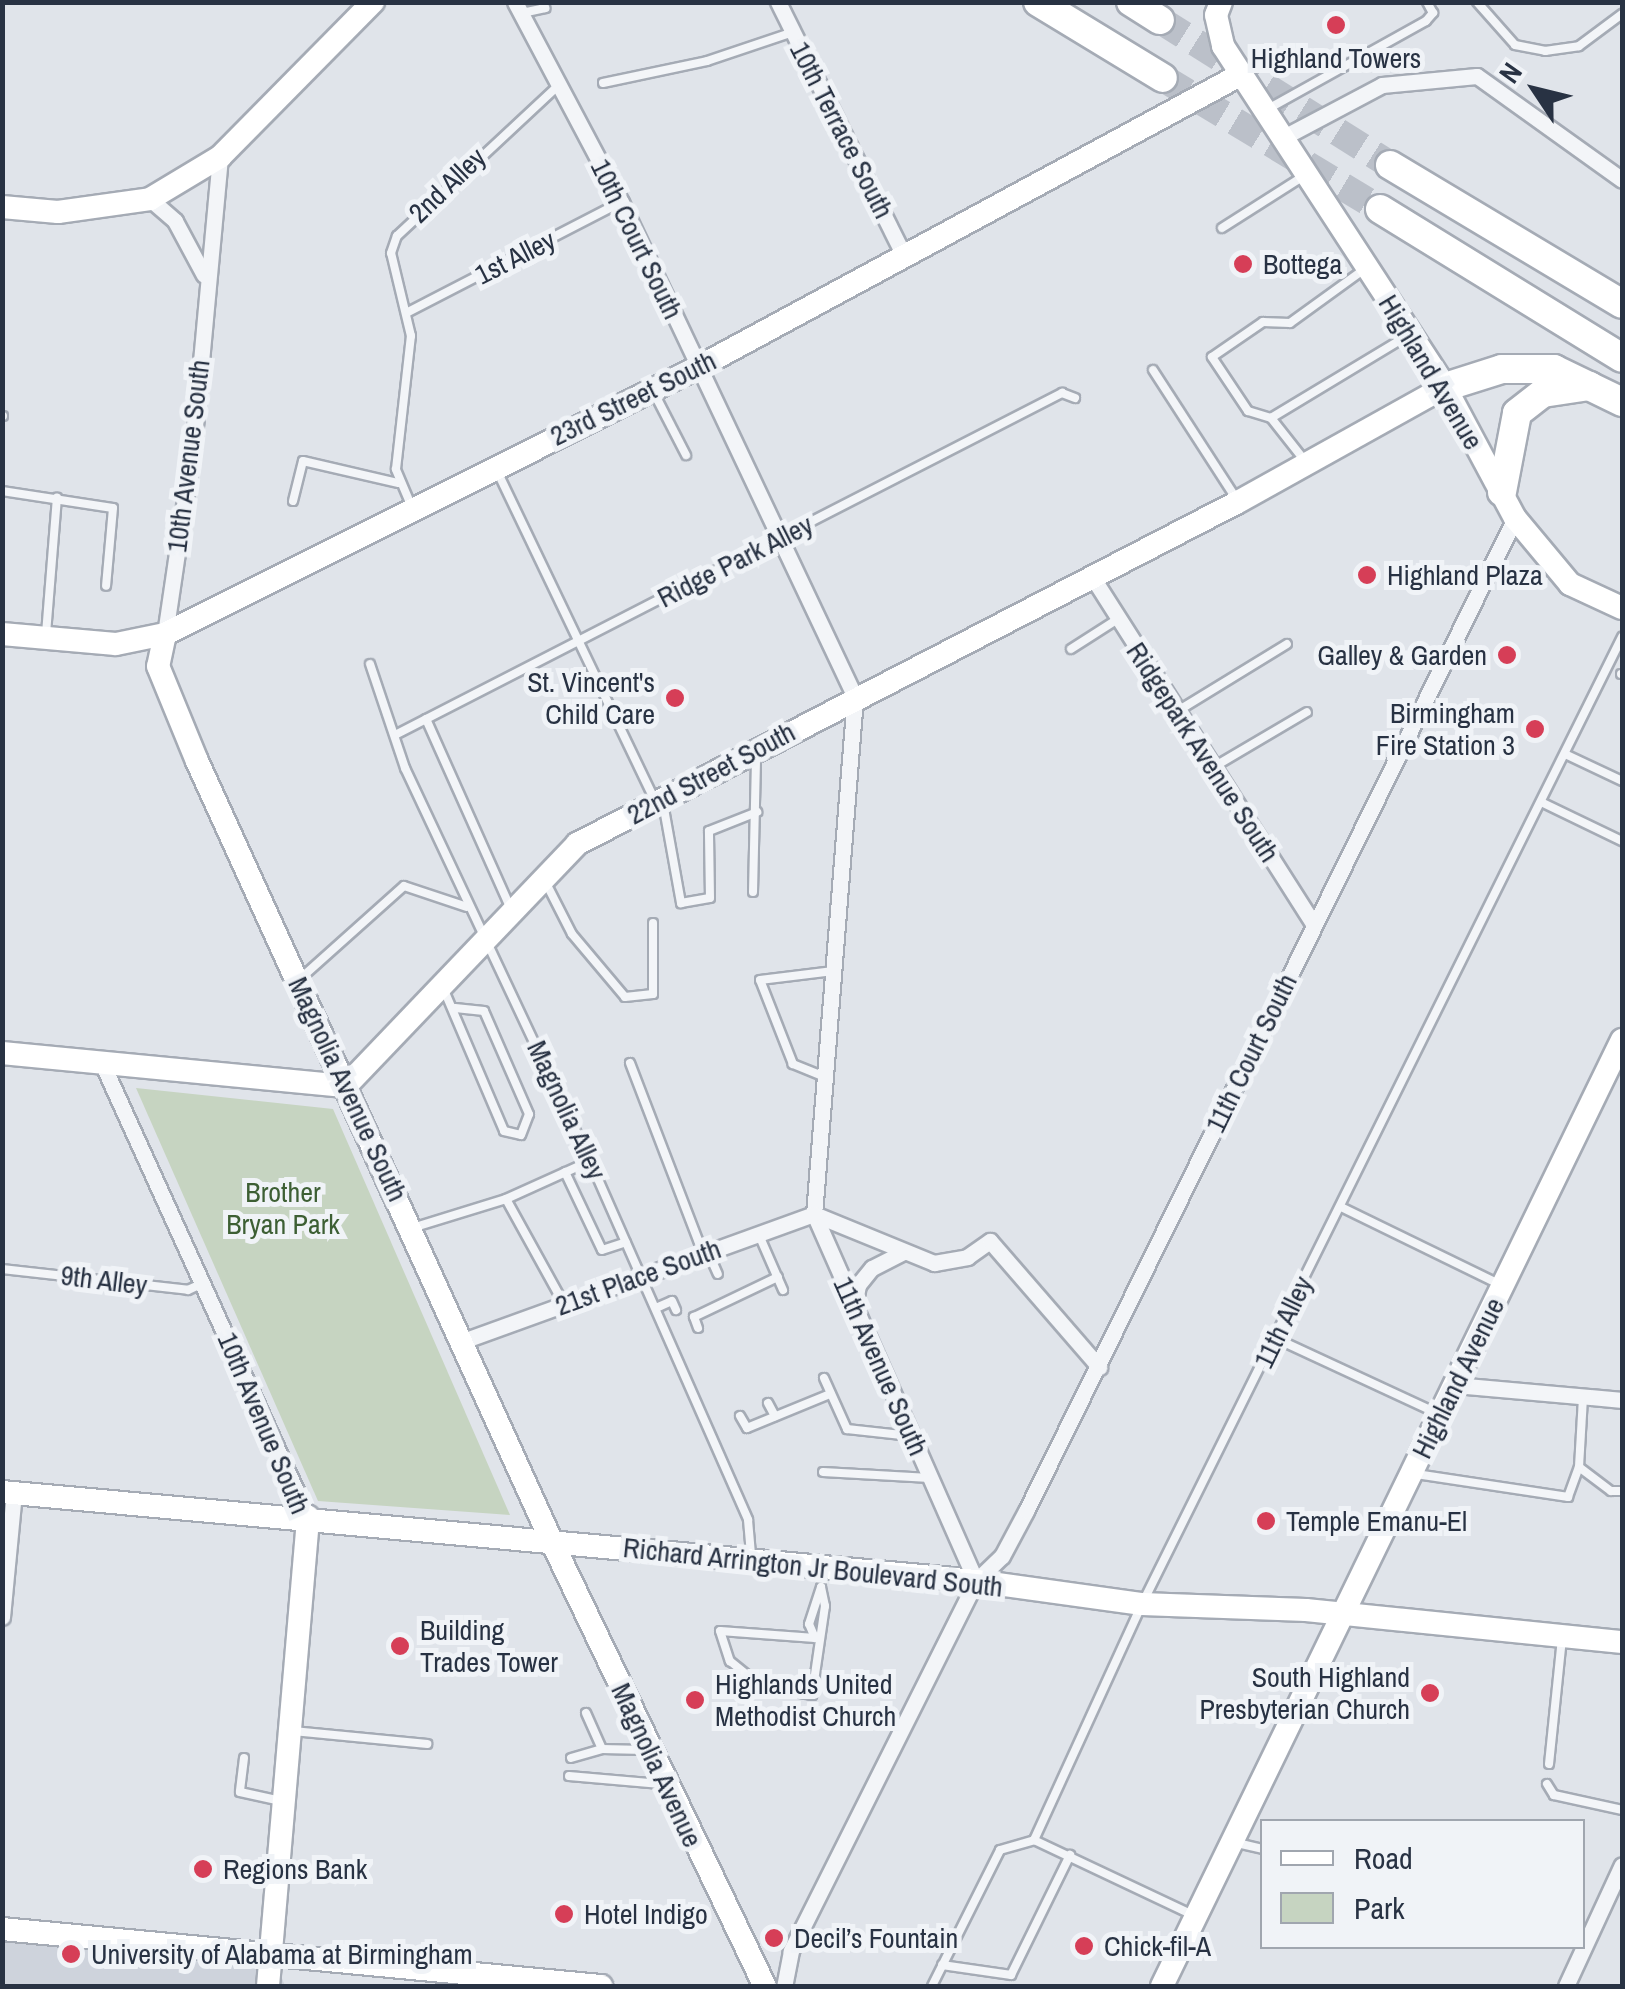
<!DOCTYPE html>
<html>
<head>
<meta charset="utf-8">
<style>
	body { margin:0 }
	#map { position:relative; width:1625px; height:1989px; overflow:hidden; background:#e0e4ea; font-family:"Archivo Narrow",sans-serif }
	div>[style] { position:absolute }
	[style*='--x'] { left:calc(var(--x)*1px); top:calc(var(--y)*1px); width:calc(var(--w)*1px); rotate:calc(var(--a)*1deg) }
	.built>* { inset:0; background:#ced3dc }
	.green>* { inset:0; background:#c6d4c1 }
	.highway-tunnel>* { height:28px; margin-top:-14px; transform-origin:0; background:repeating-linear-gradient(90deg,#bbc0c9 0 28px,transparent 0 42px) }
	.roads { filter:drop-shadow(2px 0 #a5abb5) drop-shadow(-2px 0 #a5abb5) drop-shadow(0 2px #a5abb5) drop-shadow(0 -2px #a5abb5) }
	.lane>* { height:8px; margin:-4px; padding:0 4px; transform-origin:4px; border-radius:4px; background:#f3f5f8 }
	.street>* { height:15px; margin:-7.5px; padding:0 7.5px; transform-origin:7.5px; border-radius:7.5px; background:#f3f5f8 }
	.secondary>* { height:22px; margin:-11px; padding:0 11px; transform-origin:11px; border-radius:11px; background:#fff }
	.highway>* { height:28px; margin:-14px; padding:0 14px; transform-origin:14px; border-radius:14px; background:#fff }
	.dots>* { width:28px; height:28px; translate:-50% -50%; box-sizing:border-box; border:5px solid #f0f3f7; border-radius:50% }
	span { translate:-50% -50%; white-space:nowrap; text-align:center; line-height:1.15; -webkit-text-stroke:10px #f0f3f7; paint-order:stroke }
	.poi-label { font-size:28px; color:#283243 }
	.left { translate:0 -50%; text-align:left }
	.right { translate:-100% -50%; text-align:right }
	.street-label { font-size:28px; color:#283243 }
	.park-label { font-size:28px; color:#3d5f34 }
	.frame { position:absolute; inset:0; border:5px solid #283243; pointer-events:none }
	.legend { position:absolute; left:1260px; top:1819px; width:325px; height:130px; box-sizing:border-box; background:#f0f3f7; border:2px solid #a0a6af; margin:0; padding:12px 18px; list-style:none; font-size:30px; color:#283243 }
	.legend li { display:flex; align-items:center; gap:20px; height:50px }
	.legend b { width:50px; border:2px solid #a0a6af }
	.north { position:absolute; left:1485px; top:40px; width:100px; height:100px; -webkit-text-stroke:8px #f0f3f7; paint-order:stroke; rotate:305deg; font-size:28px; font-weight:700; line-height:40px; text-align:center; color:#283243 }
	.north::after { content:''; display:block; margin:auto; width:35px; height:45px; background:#283243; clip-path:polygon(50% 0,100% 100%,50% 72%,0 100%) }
</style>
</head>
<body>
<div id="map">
	<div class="built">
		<i style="clip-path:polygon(2px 1940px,278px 1968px,285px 1986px,3px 1986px)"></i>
	</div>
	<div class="green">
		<i style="clip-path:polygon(136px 1088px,333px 1109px,510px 1515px,318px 1501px)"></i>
	</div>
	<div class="highway-tunnel">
		<i style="--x:1160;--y:20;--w:272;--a:32.2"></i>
		<i style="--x:1163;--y:78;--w:253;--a:31.1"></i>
	</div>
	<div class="roads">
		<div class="lane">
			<i style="--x:1477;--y:2;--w:57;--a:48.5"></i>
			<i style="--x:1515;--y:45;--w:31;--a:11"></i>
			<i style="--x:1545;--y:51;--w:34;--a:-8"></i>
			<i style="--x:1579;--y:46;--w:54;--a:-36.7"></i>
			<i style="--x:522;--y:13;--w:24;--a:-12"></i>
			<i style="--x:545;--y:8;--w:7;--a:-117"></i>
			<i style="--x:603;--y:83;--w:106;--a:-11.9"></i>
			<i style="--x:707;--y:61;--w:91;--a:-18.6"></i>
			<i style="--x:1266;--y:110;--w:183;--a:-29.1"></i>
			<i style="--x:1426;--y:21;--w:11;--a:-49"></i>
			<i style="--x:1433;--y:13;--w:13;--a:-119"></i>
			<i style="--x:1222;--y:228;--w:95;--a:-32.5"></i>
			<i style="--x:408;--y:312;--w:240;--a:-27.3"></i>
			<i style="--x:1153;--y:370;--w:155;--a:57.1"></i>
			<i style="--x:654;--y:393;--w:70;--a:62.7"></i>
			<i style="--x:2;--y:416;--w:1;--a:0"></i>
			<i style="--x:1271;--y:418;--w:159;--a:-31.1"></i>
			<i style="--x:1305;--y:461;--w:55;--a:-128.3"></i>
			<i style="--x:1271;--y:418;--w:24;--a:-163"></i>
			<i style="--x:1248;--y:411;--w:65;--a:-123.7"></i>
			<i style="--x:1212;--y:357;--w:62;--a:-34.5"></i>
			<i style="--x:1263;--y:322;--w:27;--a:2"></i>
			<i style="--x:1290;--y:323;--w:94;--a:-35.9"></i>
			<i style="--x:498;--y:473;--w:361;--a:64.4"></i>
			<i style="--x:2;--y:491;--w:112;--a:8.7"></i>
			<i style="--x:113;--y:508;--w:78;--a:95.1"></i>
			<i style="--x:293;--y:501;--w:41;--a:-76"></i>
			<i style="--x:303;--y:461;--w:98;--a:13"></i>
			<i style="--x:411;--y:505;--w:39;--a:-113"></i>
			<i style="--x:396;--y:469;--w:134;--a:-83.6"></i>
			<i style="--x:411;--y:336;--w:85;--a:-103.5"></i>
			<i style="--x:391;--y:253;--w:18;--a:-71"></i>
			<i style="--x:397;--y:236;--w:223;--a:-43"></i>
			<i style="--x:46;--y:634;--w:137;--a:-85.4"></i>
			<i style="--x:1071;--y:649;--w:56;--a:-32.6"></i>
			<i style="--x:370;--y:664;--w:110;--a:71.4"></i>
			<i style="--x:405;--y:768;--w:434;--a:64.8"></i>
			<i style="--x:590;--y:1161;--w:392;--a:66.2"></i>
			<i style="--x:748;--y:1520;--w:38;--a:85"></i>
			<i style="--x:1621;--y:674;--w:1;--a:0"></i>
			<i style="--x:1176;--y:712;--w:130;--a:-31.5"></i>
			<i style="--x:426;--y:719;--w:206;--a:65.9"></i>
			<i style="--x:395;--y:735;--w:750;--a:-27.15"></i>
			<i style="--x:1062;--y:393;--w:14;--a:21"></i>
			<i style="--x:1565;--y:754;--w:63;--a:25.3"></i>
			<i style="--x:1212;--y:768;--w:110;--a:-30.5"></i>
			<i style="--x:1541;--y:802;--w:90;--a:25.7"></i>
			<i style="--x:663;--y:803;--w:102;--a:79.8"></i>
			<i style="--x:681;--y:903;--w:29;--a:-10"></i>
			<i style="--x:710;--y:898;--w:67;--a:-90.9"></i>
			<i style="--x:709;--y:831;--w:52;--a:-21.6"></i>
			<i style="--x:546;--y:883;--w:57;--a:63"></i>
			<i style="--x:572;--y:934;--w:82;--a:49.9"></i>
			<i style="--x:625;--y:997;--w:28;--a:-6"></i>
			<i style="--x:653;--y:994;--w:71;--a:-90"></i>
			<i style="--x:753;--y:892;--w:137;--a:-88.7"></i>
			<i style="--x:301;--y:978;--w:138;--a:-41.8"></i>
			<i style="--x:404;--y:886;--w:66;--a:18.4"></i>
			<i style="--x:444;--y:990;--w:153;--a:66.9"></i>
			<i style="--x:504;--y:1131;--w:17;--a:13"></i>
			<i style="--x:521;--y:1135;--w:22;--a:-69"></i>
			<i style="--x:529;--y:1114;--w:112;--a:-113.6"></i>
			<i style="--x:484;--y:1011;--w:29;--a:-174"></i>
			<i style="--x:630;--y:1063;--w:204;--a:69"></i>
			<i style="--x:825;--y:1077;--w:35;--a:-158"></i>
			<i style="--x:793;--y:1064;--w:90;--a:-111.4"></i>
			<i style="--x:760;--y:980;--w:74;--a:-7"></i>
			<i style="--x:565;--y:1172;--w:86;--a:64.6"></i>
			<i style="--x:602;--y:1250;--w:25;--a:-18"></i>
			<i style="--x:506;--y:1199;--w:92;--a:-24.3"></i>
			<i style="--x:1341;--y:1207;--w:176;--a:26"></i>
			<i style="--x:412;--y:1228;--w:98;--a:-17.1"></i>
			<i style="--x:506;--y:1199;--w:120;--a:61.1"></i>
			<i style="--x:759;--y:1235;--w:60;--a:66.4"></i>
			<i style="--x:708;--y:1252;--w:24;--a:66"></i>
			<i style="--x:2;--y:1269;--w:187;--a:6.4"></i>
			<i style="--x:188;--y:1290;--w:14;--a:-25"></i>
			<i style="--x:656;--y:1308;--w:17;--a:-24"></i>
			<i style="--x:672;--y:1301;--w:10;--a:66"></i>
			<i style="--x:698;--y:1328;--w:12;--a:-110"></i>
			<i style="--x:694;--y:1317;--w:93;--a:-25.5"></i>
			<i style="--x:1275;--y:1338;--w:181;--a:24.9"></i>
			<i style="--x:824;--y:1378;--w:56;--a:65.7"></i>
			<i style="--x:847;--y:1429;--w:64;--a:6.2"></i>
			<i style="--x:768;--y:1403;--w:15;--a:62"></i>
			<i style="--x:740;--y:1416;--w:14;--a:60"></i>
			<i style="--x:747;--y:1428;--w:90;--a:-22.3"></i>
			<i style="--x:1579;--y:1467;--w:40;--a:37"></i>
			<i style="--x:1611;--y:1491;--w:11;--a:0"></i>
			<i style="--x:823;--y:1472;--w:107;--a:3.2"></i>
			<i style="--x:1416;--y:1474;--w:154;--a:8.6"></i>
			<i style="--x:1568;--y:1497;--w:32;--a:-70"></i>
			<i style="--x:1579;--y:1467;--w:70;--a:-86.7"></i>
			<i style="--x:815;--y:1638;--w:95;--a:-175.8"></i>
			<i style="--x:720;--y:1631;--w:32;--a:72"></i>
			<i style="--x:730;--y:1661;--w:41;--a:39.1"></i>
			<i style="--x:762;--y:1687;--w:51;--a:9.1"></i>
			<i style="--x:812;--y:1695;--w:90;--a:-81.7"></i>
			<i style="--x:825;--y:1606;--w:19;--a:-102"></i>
			<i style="--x:815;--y:1638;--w:15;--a:-113"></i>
			<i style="--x:809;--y:1624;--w:39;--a:-72"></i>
			<i style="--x:586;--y:1713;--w:39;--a:66"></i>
			<i style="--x:602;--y:1749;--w:43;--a:1.3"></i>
			<i style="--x:293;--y:1731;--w:135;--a:5.5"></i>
			<i style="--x:244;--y:1758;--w:34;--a:97"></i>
			<i style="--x:240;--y:1792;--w:42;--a:12.4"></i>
			<i style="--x:571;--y:1758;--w:32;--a:-16"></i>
			<i style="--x:1549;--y:1764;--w:126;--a:-84.1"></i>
			<i style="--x:569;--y:1776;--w:92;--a:5"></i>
			<i style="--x:1547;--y:1784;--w:13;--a:58"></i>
			<i style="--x:1554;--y:1795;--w:70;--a:12.4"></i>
			<i style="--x:1034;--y:1840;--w:176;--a:25.3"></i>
			<i style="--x:1237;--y:1843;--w:26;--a:13"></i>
			<i style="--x:942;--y:1965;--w:70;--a:8.2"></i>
			<i style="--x:1011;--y:1975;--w:134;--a:-63.8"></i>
			<i style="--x:932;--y:1986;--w:152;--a:-63.4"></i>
			<i style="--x:1000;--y:1850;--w:35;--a:-16"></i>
			<i style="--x:1034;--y:1840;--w:260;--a:-65.4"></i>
			<i style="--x:1142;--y:1604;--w:1080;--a:-63.6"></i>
		</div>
		<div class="street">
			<i style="--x:515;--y:2;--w:226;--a:62.1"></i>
			<i style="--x:621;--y:202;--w:548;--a:64.7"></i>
			<i style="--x:855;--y:697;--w:519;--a:94.53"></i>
			<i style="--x:814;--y:1214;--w:401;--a:66.2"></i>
			<i style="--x:976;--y:1581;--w:414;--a:116.6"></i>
			<i style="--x:791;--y:1951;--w:36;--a:101"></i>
			<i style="--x:778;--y:2;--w:286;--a:63.6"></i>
			<i style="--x:1282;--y:138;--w:113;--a:-27.9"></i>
			<i style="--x:1382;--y:85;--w:95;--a:-5.4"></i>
			<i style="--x:1477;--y:76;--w:178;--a:35.6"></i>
			<i style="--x:150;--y:199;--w:33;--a:41"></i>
			<i style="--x:175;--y:221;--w:61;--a:61.8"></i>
			<i style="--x:1093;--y:578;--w:411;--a:57.5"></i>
			<i style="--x:165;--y:634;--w:199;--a:-81.6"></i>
			<i style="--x:194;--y:437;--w:281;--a:-84.7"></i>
			<i style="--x:102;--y:1063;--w:499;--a:65.6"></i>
			<i style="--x:814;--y:1214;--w:130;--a:22.2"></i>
			<i style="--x:934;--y:1263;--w:34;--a:-10"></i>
			<i style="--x:967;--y:1257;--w:28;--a:-35"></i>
			<i style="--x:990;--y:1241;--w:167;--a:49.1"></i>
			<i style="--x:854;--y:1306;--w:21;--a:-79"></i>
			<i style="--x:858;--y:1285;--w:22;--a:-51"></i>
			<i style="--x:872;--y:1268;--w:35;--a:-27"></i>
			<i style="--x:463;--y:1341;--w:373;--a:-19.9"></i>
			<i style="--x:1455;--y:1385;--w:168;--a:5.1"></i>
			<i style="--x:976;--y:1581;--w:36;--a:-44"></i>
			<i style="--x:1002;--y:1556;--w:51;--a:-61.9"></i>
			<i style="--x:1026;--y:1511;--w:1107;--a:-63.78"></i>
			<i style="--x:2;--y:1617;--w:125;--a:-84.5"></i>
			<i style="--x:1566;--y:1986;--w:133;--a:-65.2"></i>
		</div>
		<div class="secondary">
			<i style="--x:1221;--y:2;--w:14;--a:111"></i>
			<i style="--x:1216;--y:15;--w:32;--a:77"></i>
			<i style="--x:1223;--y:46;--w:407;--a:56.9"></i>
			<i style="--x:1445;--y:387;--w:149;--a:61.9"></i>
			<i style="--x:1515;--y:518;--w:86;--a:50.2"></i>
			<i style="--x:1570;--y:584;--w:57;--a:24.8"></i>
			<i style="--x:2;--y:207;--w:56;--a:5.1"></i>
			<i style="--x:58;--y:212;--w:93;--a:-8"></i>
			<i style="--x:150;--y:199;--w:82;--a:-31"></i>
			<i style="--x:220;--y:157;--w:218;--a:-45.4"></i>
			<i style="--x:2;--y:634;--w:114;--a:5"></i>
			<i style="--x:116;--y:644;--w:50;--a:-11.5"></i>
			<i style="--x:165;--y:634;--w:597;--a:-26.57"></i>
			<i style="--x:699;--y:367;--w:615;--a:-28.36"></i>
			<i style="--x:165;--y:634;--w:33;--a:102"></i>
			<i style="--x:158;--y:666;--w:103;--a:67.7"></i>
			<i style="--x:197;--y:761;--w:858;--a:65.56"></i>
			<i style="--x:552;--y:1542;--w:492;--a:64.4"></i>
			<i style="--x:2;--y:1053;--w:346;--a:5.5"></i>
			<i style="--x:346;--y:1086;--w:335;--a:-46.3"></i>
			<i style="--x:577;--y:844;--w:744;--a:-27.36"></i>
			<i style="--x:1238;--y:502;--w:237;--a:-29.1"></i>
			<i style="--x:2;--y:1492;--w:978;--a:5.22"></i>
			<i style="--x:976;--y:1581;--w:168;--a:7.9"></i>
			<i style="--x:1142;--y:1604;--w:164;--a:2.1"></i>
			<i style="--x:1306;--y:1610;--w:318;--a:5.8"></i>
			<i style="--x:2;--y:1929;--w:602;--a:5.44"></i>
			<i style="--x:268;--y:1986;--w:471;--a:-85.1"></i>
			<i style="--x:1162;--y:1986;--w:1052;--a:-64.07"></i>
		</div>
		<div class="highway">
			<i style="--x:1038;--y:2;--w:146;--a:31.3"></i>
			<i style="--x:1131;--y:2;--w:34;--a:32"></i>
			<i style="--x:1390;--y:165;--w:270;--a:30.9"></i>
			<i style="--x:1380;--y:209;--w:284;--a:31.6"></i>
			<i style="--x:1445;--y:387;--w:60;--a:-17.5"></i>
			<i style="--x:1502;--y:369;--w:52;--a:0"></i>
			<i style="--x:1554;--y:369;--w:76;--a:25.9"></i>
			<i style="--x:1502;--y:492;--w:80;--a:-79.2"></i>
			<i style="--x:1517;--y:413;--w:33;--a:-38"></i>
			<i style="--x:1543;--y:393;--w:47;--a:-8.7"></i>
		</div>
	</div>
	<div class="dots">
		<i style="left:1336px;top:25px;background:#d63e57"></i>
		<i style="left:1243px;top:264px;background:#d63e57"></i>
		<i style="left:1367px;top:575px;background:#d63e57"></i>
		<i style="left:1507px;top:655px;background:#d63e57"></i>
		<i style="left:675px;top:698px;background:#d63e57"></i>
		<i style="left:1535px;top:729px;background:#d63e57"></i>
		<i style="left:1266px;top:1521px;background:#d63e57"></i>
		<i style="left:400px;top:1646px;background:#d63e57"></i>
		<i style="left:1430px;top:1693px;background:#d63e57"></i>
		<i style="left:695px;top:1700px;background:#d63e57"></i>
		<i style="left:203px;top:1869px;background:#d63e57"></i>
		<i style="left:564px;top:1914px;background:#d63e57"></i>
		<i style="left:774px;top:1938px;background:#d63e57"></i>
		<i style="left:1084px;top:1946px;background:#d63e57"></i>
		<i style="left:71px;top:1954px;background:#d63e57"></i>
	</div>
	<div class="poi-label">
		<span style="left:1336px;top:58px">Highland Towers</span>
		<span class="left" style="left:1263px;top:264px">Bottega</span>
		<span class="left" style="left:1387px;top:575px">Highland Plaza</span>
		<span class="right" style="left:1487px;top:655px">Galley &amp; Garden</span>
		<span class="right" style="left:655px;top:698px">St. Vincent's<br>Child Care</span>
		<span class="right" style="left:1515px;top:729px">Birmingham<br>Fire Station 3</span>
		<span class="left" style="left:1286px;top:1521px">Temple Emanu-El</span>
		<span class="left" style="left:420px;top:1646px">Building<br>Trades Tower</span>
		<span class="right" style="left:1410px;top:1693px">South Highland<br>Presbyterian Church</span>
		<span class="left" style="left:715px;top:1700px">Highlands United<br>Methodist Church</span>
		<span class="left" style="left:223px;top:1869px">Regions Bank</span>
		<span class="left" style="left:584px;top:1914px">Hotel Indigo</span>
		<span class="left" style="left:794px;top:1938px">Decil’s Fountain</span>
		<span class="left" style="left:1104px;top:1946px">Chick-fil-A</span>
		<span class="left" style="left:91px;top:1954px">University of Alabama at Birmingham</span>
	</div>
	<div class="street-label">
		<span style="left:842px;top:130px;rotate:63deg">10th Terrace South</span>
		<span style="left:447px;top:185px;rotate:-44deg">2nd Alley</span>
		<span style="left:637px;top:239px;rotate:64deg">10th Court South</span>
		<span style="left:515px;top:257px;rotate:-27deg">1st Alley</span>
		<span style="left:1431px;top:372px;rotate:59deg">Highland Avenue</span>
		<span style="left:633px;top:398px;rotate:-26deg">23rd Street South</span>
		<span style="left:188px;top:456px;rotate:-83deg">10th Avenue South</span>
		<span style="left:735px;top:561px;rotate:-27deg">Ridge Park Alley</span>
		<span style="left:1203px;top:752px;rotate:57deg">Ridgepark Avenue South</span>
		<span style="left:711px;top:773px;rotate:-28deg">22nd Street South</span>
		<span style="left:1251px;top:1053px;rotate:-64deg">11th Court South</span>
		<span style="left:348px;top:1089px;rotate:65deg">Magnolia Avenue South</span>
		<span style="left:567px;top:1110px;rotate:65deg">Magnolia Alley</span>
		<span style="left:638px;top:1277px;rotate:-20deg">21st Place South</span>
		<span style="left:104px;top:1280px;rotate:7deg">9th Alley</span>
		<span style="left:1283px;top:1322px;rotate:-64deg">11th Alley</span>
		<span style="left:881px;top:1366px;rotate:66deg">11th Avenue South</span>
		<span style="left:1458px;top:1378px;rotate:-64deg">Highland Avenue</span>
		<span style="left:264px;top:1423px;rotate:67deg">10th Avenue South</span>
		<span style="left:813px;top:1567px;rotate:6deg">Richard Arrington Jr Boulevard South</span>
		<span style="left:657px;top:1765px;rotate:65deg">Magnolia Avenue</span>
	</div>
	<div class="park-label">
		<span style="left:283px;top:1208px">Brother<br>Bryan Park</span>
	</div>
	<div class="frame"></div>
	<ul class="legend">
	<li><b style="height:12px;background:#fff"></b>Road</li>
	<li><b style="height:28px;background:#c6d4c1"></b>Park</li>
	</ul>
	<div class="north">N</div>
</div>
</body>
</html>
